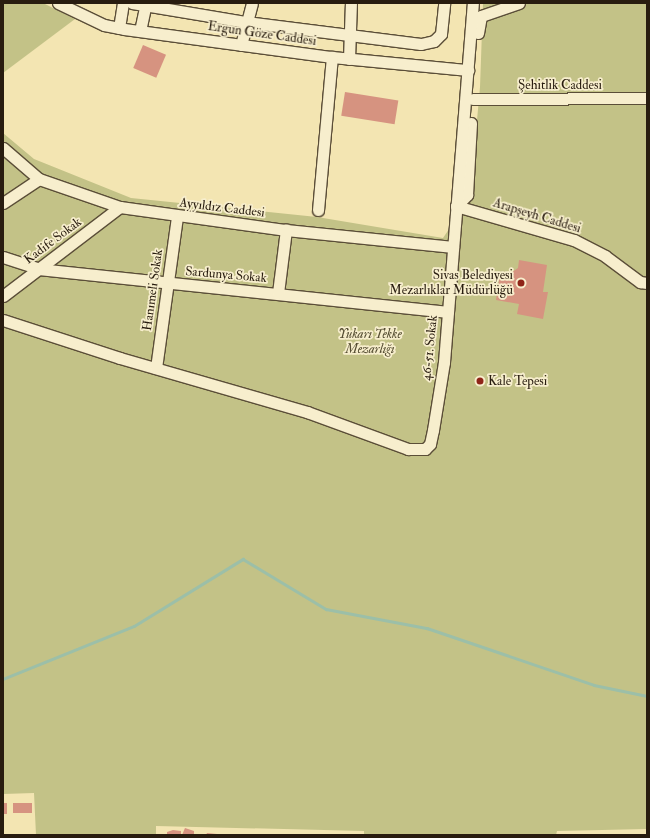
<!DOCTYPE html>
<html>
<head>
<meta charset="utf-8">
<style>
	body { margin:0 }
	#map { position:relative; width:650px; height:838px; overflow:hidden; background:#f3e5b2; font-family:"IM FELL Double Pica",serif }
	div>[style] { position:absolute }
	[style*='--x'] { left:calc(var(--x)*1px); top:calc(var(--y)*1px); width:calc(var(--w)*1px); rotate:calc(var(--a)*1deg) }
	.green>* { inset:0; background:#c3c287 }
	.stream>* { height:2.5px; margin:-1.25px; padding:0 1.25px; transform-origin:1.25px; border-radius:1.25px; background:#9cbfa8 }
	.building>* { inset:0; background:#d69380; transform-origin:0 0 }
	.roads { filter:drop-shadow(1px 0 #5b4e38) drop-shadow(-1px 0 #5b4e38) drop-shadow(0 1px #5b4e38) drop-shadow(0 -1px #5b4e38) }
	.minor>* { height:11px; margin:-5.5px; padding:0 5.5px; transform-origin:5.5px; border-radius:5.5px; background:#f7eecd }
	.dots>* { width:11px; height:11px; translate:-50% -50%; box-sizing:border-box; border:2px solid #f7eecd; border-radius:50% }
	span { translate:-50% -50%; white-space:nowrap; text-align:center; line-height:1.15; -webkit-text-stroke:3.5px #f7eecd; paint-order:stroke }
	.street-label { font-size:13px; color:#281c0f }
	.poi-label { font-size:13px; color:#281c0f }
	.right { translate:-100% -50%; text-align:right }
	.left { translate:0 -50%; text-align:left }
	.park-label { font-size:13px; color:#564e33; font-style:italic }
	.frame { position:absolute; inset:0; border:4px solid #281c0f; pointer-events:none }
</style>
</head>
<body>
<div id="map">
	<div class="green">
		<i style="clip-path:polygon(3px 3px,43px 3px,75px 19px,3px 73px)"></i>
		<i style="clip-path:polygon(483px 3px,647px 3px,647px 829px,557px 831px,556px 835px,364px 835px,364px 831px,156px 826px,156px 835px,36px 835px,34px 793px,3px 794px,3px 133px,34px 159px,131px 198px,317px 217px,443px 238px,470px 198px,480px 87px)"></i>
	</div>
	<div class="stream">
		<i style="--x:3;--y:679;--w:141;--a:-22"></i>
		<i style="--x:134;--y:626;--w:128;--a:-31.6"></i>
		<i style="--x:243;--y:559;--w:97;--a:31.1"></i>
		<i style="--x:326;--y:609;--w:103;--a:10.7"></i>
		<i style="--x:427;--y:628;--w:176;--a:18.8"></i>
		<i style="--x:594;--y:685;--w:54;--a:11.7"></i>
	</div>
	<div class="building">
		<i style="left:143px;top:45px;width:25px;height:25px;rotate:23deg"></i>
		<i style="left:345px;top:92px;width:54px;height:24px;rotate:9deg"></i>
		<i style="clip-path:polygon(519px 260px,547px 265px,543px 292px,548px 292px,543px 319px,517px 314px,519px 304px,496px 300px,500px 274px,508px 275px,518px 268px)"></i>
		<i style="left:3px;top:803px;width:4px;height:11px"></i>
		<i style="left:32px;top:803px;width:10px;height:19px;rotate:90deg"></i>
		<i style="clip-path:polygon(185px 828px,194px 831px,194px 835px,182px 835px)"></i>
		<i style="clip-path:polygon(173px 830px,181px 831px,181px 835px,167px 835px,167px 832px)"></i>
		<i style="clip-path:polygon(207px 833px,217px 834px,217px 835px,206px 835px)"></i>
	</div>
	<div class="roads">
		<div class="minor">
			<i style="--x:58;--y:3;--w:51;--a:25.6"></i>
			<i style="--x:104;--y:25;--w:20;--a:11"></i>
			<i style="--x:124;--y:29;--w:210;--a:7.7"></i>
			<i style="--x:332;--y:57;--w:137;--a:5.5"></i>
			<i style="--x:132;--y:3;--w:116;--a:9.5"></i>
			<i style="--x:246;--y:22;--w:176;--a:7.2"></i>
			<i style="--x:421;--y:44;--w:13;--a:-13"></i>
			<i style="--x:434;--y:41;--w:10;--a:-45"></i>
			<i style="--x:441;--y:34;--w:31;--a:-84"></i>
			<i style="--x:119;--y:28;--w:25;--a:-81"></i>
			<i style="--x:140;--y:31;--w:29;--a:-78"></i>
			<i style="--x:478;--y:33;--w:17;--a:-80"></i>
			<i style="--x:481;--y:16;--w:40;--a:-18.9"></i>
			<i style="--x:241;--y:45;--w:43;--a:-75.3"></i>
			<i style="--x:349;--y:59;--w:56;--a:-88"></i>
			<i style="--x:473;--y:99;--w:174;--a:-0.3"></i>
			<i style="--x:3;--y:148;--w:48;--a:40.7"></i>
			<i style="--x:39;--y:179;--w:86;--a:19.1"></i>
			<i style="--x:120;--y:207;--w:168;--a:7.9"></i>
			<i style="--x:286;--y:230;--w:168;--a:5.8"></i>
			<i style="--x:3;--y:203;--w:43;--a:-33.7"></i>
			<i style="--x:456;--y:206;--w:16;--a:-45"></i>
			<i style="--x:467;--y:195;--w:72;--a:-86.8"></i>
			<i style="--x:456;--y:206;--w:123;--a:16.1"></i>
			<i style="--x:574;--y:240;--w:35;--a:27"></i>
			<i style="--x:605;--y:256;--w:44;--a:36.6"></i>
			<i style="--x:640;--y:282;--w:7;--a:8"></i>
			<i style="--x:318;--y:210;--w:154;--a:-84.8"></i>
			<i style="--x:3;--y:257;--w:38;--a:18"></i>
			<i style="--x:39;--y:269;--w:411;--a:6"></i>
			<i style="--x:278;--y:293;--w:64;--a:-82.8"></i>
			<i style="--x:3;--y:296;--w:147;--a:-37.3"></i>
			<i style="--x:3;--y:320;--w:123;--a:18"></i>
			<i style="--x:120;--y:358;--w:195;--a:16.1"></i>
			<i style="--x:307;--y:412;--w:108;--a:20.1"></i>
			<i style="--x:408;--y:449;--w:17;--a:0"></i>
			<i style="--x:425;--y:449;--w:7;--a:-45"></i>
			<i style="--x:430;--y:444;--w:14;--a:-78"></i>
			<i style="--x:433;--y:430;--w:69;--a:-80.8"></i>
			<i style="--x:444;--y:362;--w:360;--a:-85.4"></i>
			<i style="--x:156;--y:368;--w:152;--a:-82.1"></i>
		</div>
	</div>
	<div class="dots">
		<i style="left:521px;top:283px;background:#8f2418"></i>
		<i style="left:480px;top:381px;background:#8f2418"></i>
	</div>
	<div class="street-label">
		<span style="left:262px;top:34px;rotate:8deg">Ergun Göze Caddesi</span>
		<span style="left:560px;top:85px">Şehitlik Caddesi</span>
		<span style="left:222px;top:208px;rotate:7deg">Ayyıldız Caddesi</span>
		<span style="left:537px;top:216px;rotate:17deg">Arapşeyh Caddesi</span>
		<span style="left:53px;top:241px;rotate:-37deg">Kadife Sokak</span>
		<span style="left:226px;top:275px;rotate:5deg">Sardunya Sokak</span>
		<span style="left:153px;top:290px;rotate:-82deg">Hanımeli Sokak</span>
		<span style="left:430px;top:348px;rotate:-84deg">46-51. Sokak</span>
	</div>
	<div class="poi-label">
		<span class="right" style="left:513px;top:283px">Sivas Belediyesi<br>Mezarlıklar Müdürlüğü</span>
		<span class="left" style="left:488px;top:381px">Kale Tepesi</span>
	</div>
	<div class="park-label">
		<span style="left:370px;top:342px">Yukarı Tekke<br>Mezarlığı</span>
	</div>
	<div class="frame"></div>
</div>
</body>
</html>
